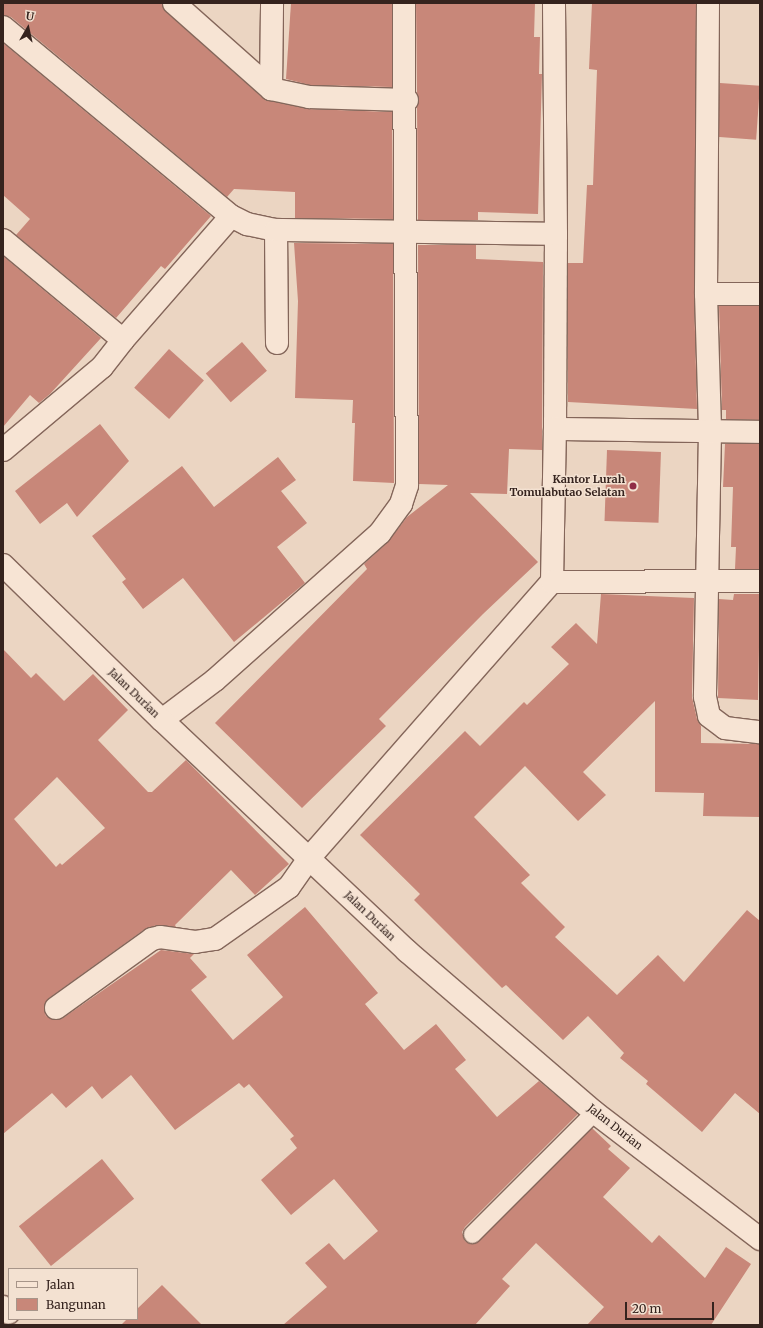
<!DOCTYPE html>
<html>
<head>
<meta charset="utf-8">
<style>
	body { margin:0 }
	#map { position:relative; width:763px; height:1328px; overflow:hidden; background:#ebd5c2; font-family:Merriweather,serif }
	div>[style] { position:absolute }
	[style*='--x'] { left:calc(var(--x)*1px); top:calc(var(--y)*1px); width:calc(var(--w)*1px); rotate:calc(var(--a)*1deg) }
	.building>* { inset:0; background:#c88779; transform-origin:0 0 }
	.roads { filter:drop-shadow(1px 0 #84665a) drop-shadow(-1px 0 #84665a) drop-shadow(0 1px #84665a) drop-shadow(0 -1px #84665a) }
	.service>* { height:17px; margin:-8.5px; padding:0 8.5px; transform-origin:8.5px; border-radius:8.5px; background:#f7e4d4 }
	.minor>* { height:22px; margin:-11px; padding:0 11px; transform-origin:11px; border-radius:11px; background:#f7e4d4 }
	.tertiary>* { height:22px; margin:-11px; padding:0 11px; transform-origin:11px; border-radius:11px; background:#f7e4d4 }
	.dots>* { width:11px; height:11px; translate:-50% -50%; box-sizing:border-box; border:2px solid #f3e1d1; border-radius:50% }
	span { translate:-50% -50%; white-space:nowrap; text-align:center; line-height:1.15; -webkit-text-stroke:3px #f3e1d1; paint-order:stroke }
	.poi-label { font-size:11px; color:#35231e; font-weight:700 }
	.right { translate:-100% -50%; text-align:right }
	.street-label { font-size:11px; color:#35231e }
	.frame { position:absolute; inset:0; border:4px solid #35231e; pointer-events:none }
	.legend { position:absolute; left:8px; top:1268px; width:130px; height:52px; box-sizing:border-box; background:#f3e1d1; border:1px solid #a79589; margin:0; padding:5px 7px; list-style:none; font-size:12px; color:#35231e }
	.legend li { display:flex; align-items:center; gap:8px; height:20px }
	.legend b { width:20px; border:1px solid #a79589 }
	.north { position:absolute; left:8px; top:8px; width:40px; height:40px; -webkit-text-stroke:3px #f3e1d1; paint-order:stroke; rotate:9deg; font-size:11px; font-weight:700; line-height:16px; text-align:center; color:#35231e }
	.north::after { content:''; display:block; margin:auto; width:14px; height:18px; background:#35231e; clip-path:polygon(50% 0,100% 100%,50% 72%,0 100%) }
	.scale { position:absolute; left:625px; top:1302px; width:89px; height:18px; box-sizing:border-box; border:2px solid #35231e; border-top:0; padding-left:5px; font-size:12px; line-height:14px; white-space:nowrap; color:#35231e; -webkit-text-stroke:3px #f3e1d1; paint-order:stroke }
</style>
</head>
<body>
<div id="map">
	<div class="building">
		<i style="clip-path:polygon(3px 3px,162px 3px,166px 12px,265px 100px,308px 109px,392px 112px,393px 219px,295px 218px,295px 192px,234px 189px,227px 197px,11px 17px,3px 15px)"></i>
		<i style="clip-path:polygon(291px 3px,392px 3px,392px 87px,310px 85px,286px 79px)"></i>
		<i style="clip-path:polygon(416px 3px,535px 3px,534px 37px,540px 37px,539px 74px,542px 74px,538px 214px,478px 212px,478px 220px,418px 220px,417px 107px,419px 100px,417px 93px)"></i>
		<i style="clip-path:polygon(592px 3px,696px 3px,694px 294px,697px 409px,568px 402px,568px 263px,583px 263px,587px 185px,593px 185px,597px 70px,589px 69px)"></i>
		<i style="clip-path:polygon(3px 43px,211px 216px,165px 269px,161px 266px,116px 318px,16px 235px,30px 219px,3px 195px)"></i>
		<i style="left:720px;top:83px;width:40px;height:54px;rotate:4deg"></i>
		<i style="clip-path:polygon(294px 243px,393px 244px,394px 483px,353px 481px,355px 423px,352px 423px,353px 400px,295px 398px,298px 301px)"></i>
		<i style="clip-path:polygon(418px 245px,476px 245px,476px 259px,543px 262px,542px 450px,509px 449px,507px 494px,470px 493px,538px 562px,483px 614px,379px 719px,386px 726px,302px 808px,215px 723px,367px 569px,364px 564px,388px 542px,407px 517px,448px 485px,419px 484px)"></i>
		<i style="clip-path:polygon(3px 256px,101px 338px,50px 394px,39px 403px,30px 395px,3px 427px)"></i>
		<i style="clip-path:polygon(719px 306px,760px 306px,760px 420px,726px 419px,726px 410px,722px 410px)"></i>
		<i style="left:242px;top:342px;width:38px;height:48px;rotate:49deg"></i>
		<i style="left:169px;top:349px;width:47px;height:52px;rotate:42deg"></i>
		<i style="clip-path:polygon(100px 424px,129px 461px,77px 517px,67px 503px,40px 524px,15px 491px)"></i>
		<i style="clip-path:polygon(725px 444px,760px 444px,760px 569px,735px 569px,736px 547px,731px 547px,733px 487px,723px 487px)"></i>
		<i style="left:607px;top:450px;width:54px;height:71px;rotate:2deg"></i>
		<i style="clip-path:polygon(278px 457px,296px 480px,281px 491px,307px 523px,277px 547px,305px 583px,234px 642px,183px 578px,143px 609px,122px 582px,126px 579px,92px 536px,182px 466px,214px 507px)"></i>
		<i style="clip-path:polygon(601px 594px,694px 598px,692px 697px,697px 719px,701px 726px,701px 743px,760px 744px,760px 817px,703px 816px,704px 793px,655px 792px,655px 701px,583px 772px,606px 795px,578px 821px,525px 766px,474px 817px,530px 875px,521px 883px,565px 927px,555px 937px,617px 995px,658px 955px,684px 982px,747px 910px,760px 921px,760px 1114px,735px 1093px,702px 1132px,646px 1084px,648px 1081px,620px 1058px,624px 1053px,588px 1016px,563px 1040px,506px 985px,502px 988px,414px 900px,420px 894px,360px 835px,465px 731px,480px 746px,524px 702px,527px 705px,569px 664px,551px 647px,576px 623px,597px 644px)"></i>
		<i style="clip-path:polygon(734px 594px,760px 594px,758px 700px,718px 698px,719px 599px,733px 600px)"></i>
		<i style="clip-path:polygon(evenodd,3px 649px,31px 678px,36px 673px,64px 701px,93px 674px,128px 710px,98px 740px,148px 792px,152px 792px,186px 760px,289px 864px,255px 895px,231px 870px,175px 925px,176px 927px,157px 925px,145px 929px,49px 998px,44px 1009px,46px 1016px,57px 1020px,63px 1018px,161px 950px,194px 954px,190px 958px,207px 977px,191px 990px,233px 1040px,283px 997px,247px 955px,305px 907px,378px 993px,365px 1004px,404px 1050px,436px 1024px,466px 1060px,455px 1069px,497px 1117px,539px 1081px,578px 1114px,465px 1227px,462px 1232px,465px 1241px,470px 1244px,479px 1241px,592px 1128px,611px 1146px,608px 1149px,630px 1168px,603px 1197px,652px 1243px,659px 1235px,705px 1278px,726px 1247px,751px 1264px,711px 1325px,587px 1325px,604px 1307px,536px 1243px,502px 1279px,510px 1286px,475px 1325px,283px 1325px,327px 1287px,305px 1263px,329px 1243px,344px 1260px,378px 1231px,334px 1179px,291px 1215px,261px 1180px,297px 1148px,290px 1139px,294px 1136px,249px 1084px,244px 1088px,239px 1083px,175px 1130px,131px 1075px,102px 1099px,92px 1086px,66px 1108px,52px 1093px,3px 1134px,3px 649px,57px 777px,105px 828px,62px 865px,60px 863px,56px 867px,14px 819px,57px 777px)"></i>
		<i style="left:102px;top:1159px;width:51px;height:107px;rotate:51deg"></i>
		<i style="clip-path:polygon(162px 1285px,202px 1325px,121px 1325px,127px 1319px,137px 1319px,137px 1309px)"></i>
	</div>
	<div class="roads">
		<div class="service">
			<i style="--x:472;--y:1234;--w:173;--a:-45"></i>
		</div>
		<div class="minor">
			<i style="--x:174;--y:3;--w:130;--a:41.6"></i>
			<i style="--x:271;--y:89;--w:39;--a:12"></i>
			<i style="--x:309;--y:97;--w:98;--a:1.8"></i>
			<i style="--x:708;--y:3;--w:291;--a:90.4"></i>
			<i style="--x:706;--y:294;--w:138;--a:88.3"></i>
			<i style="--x:710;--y:432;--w:265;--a:91.1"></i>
			<i style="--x:705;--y:697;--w:19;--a:78"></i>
			<i style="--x:709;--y:716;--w:20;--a:37"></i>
			<i style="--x:725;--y:728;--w:35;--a:7"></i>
			<i style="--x:3;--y:27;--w:296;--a:39.7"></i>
			<i style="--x:231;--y:216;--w:18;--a:27"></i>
			<i style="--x:247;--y:224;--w:30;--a:12"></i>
			<i style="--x:271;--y:89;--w:86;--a:-89.3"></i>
			<i style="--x:556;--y:234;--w:195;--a:90.3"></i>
			<i style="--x:555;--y:429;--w:205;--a:0.8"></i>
			<i style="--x:3;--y:240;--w:156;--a:39.8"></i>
			<i style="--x:706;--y:294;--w:54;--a:0"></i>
			<i style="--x:277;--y:343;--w:113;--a:-90.5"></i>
			<i style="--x:276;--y:230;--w:280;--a:0.8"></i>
			<i style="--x:556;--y:234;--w:231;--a:-90.5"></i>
			<i style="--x:3;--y:450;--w:129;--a:-40"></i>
			<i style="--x:102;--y:367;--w:34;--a:-52"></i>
			<i style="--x:123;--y:340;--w:164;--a:-48.9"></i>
			<i style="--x:552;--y:582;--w:153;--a:-88.9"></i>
			<i style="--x:162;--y:720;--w:66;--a:-37"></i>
			<i style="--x:215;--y:680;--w:221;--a:-41.7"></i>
			<i style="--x:380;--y:533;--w:36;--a:-54"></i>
			<i style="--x:401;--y:504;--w:20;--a:-72"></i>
			<i style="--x:407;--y:485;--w:482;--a:-90.4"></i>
			<i style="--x:56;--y:1008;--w:118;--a:-35.7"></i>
			<i style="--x:152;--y:939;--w:8;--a:-14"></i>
			<i style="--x:160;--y:937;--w:35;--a:8"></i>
			<i style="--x:195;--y:942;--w:20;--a:-9"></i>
			<i style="--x:215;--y:939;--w:90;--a:-35.1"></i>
			<i style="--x:289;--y:887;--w:37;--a:-55"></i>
			<i style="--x:310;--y:857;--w:366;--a:-48.7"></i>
			<i style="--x:552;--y:582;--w:208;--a:-0.3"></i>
			<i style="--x:3;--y:1307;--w:8;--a:45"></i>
		</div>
		<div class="tertiary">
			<i style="--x:3;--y:565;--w:222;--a:44.3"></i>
			<i style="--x:162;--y:720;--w:337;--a:43.3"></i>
			<i style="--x:407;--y:951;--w:247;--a:40.7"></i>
			<i style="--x:594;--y:1112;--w:209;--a:37.4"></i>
		</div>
	</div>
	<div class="dots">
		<i style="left:633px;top:486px;background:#902d46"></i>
	</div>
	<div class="poi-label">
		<span class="right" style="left:625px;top:486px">Kantor Lurah<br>Tomulabutao Selatan</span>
	</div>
	<div class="street-label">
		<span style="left:134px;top:693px;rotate:44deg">Jalan Durian</span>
		<span style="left:370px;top:916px;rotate:44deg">Jalan Durian</span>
		<span style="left:615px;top:1127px;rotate:38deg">Jalan Durian</span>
	</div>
	<div class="frame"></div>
	<ul class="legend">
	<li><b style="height:5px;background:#f7e4d4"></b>Jalan</li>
	<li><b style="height:11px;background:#c88779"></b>Bangunan</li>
	</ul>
	<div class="north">U</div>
	<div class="scale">20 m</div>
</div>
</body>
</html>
